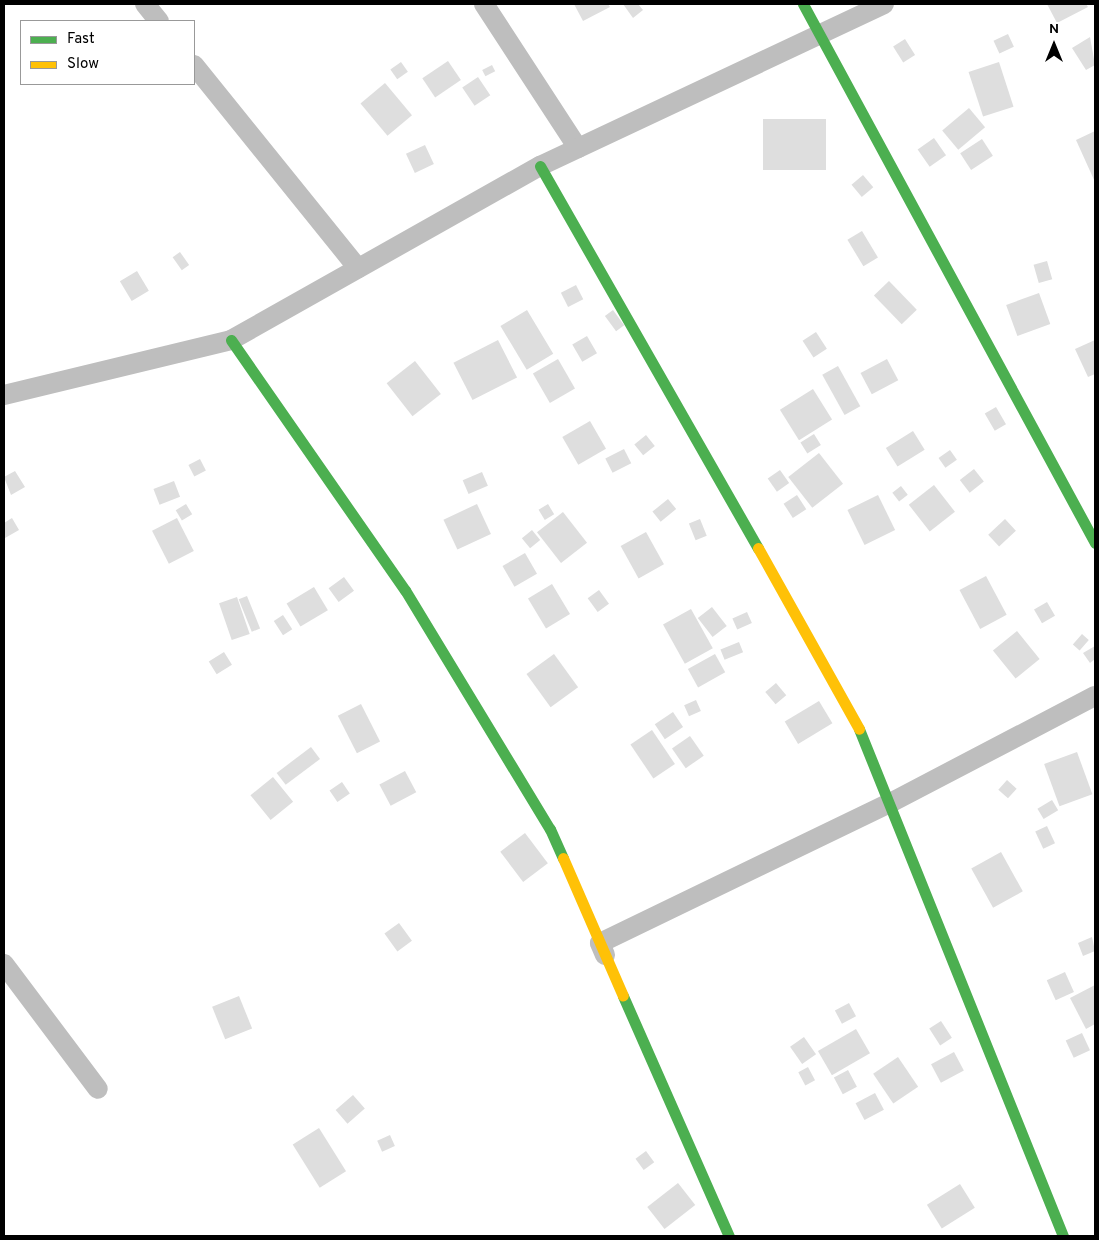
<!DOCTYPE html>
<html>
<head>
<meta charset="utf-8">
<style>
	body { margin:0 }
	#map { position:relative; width:1099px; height:1240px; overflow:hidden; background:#fff; font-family:Overpass,sans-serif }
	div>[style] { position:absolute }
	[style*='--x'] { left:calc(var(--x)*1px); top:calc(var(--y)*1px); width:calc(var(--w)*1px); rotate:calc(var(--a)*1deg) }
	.building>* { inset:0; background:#dedede; transform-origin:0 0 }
	.street>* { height:20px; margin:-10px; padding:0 10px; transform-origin:10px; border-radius:10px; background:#bebebe }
	.fast>* { height:11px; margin:-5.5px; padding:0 5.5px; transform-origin:5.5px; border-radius:5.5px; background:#4caf50 }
	.slow>* { height:11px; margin:-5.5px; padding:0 5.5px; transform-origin:5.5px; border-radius:5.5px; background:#ffc107 }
	span { translate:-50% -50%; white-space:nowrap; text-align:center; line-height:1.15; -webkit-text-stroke:4.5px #fff; paint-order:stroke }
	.frame { position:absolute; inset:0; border:5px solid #000; pointer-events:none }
	.legend { position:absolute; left:20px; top:20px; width:175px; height:65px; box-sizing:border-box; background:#fff; border:1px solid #999; margin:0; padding:6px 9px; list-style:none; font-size:15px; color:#000 }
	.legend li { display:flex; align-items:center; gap:10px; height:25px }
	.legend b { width:25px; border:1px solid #999 }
	.north { position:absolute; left:1029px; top:20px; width:50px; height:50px; -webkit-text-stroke:4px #fff; paint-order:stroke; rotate:0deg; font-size:14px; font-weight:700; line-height:20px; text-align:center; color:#000 }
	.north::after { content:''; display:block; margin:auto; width:18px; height:22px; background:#000; clip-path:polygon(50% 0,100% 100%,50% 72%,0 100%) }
</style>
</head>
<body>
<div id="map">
	<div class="building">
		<i style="clip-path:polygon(574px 4px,608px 4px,610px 7px,583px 21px)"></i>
		<i style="clip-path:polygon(623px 4px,638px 4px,643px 10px,633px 18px)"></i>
		<i style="clip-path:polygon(1047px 4px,1086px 4px,1088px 7px,1057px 23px)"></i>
		<i style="left:1008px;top:34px;width:14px;height:16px;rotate:65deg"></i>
		<i style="clip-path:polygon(1090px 37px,1095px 65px,1086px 70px,1072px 48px)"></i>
		<i style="left:905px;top:39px;width:19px;height:14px;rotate:58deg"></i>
		<i style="left:448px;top:61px;width:23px;height:31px;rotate:56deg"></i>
		<i style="left:401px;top:62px;width:12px;height:13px;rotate:55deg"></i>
		<i style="left:999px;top:62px;width:47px;height:32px;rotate:72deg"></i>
		<i style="left:492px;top:65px;width:7px;height:11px;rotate:63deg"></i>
		<i style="left:478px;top:77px;width:22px;height:19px;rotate:56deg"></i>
		<i style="left:385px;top:83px;width:42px;height:32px;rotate:50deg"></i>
		<i style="left:969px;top:108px;width:25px;height:35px;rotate:50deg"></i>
		<i style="left:763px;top:119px;width:63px;height:51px"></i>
		<i style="clip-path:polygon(1095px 131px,1095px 182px,1076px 140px)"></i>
		<i style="left:934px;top:138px;width:21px;height:20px;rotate:55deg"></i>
		<i style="left:982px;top:139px;width:20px;height:26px;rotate:57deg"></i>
		<i style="left:425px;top:145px;width:21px;height:21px;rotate:65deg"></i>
		<i style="left:863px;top:175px;width:16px;height:15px;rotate:50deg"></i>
		<i style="left:862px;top:231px;width:31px;height:17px;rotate:59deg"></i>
		<i style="left:180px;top:252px;width:16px;height:9px;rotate:55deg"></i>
		<i style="left:1047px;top:261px;width:19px;height:14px;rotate:74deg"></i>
		<i style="left:137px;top:271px;width:23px;height:20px;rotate:59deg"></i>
		<i style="left:889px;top:281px;width:40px;height:21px;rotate:46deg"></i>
		<i style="left:576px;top:285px;width:16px;height:17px;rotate:63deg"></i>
		<i style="left:1039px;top:293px;width:33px;height:35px;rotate:70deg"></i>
		<i style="left:527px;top:310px;width:51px;height:31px;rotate:59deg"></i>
		<i style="left:613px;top:310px;width:19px;height:10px;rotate:54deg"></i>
		<i style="left:816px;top:332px;width:20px;height:16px;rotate:57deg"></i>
		<i style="left:587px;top:336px;width:20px;height:17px;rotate:60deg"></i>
		<i style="left:498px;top:340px;width:42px;height:50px;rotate:63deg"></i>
		<i style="clip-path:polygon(1095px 340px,1095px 374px,1088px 377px,1075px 349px)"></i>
		<i style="left:558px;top:359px;width:34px;height:29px;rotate:60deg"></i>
		<i style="left:887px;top:359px;width:24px;height:30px;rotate:62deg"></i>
		<i style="left:415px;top:361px;width:42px;height:36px;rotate:52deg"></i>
		<i style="left:838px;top:366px;width:46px;height:18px;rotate:61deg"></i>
		<i style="left:813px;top:389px;width:36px;height:39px;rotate:58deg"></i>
		<i style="left:996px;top:407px;width:20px;height:13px;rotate:60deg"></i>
		<i style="left:590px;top:421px;width:32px;height:32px;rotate:60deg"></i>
		<i style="left:913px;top:431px;width:22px;height:32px;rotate:58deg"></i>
		<i style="left:814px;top:434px;width:13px;height:16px;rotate:58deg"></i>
		<i style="left:646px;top:435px;width:14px;height:15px;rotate:51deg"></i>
		<i style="left:624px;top:449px;width:16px;height:21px;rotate:63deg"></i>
		<i style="left:950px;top:450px;width:12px;height:14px;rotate:55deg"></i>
		<i style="left:819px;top:453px;width:39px;height:39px;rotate:52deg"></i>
		<i style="left:200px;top:459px;width:13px;height:13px;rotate:63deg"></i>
		<i style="left:974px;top:469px;width:16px;height:18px;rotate:52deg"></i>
		<i style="left:780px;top:470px;width:16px;height:15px;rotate:55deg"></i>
		<i style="clip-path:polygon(15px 471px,25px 487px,11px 495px,4px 477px)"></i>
		<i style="left:482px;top:472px;width:15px;height:21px;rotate:67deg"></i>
		<i style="left:174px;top:481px;width:17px;height:22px;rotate:69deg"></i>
		<i style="left:934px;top:485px;width:34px;height:32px;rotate:52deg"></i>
		<i style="left:901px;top:486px;width:11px;height:11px;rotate:52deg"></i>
		<i style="left:797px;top:495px;width:17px;height:16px;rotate:57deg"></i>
		<i style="left:878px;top:495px;width:39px;height:34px;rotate:64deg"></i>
		<i style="left:668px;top:499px;width:13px;height:20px;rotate:51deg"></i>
		<i style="left:186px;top:504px;width:12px;height:12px;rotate:59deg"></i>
		<i style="left:477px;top:504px;width:33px;height:37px;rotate:65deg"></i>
		<i style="left:548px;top:504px;width:12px;height:11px;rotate:59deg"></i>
		<i style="left:563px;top:512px;width:39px;height:33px;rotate:52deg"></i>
		<i style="clip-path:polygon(12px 518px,19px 530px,5px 538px,4px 523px)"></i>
		<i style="left:177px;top:518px;width:37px;height:28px;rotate:63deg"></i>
		<i style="left:700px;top:519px;width:18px;height:12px;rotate:68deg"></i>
		<i style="left:1005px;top:519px;width:16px;height:23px;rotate:47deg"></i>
		<i style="left:532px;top:530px;width:13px;height:13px;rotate:51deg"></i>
		<i style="left:646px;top:532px;width:37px;height:29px;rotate:61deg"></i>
		<i style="left:525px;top:553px;width:24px;height:26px;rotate:60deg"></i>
		<i style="left:986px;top:576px;width:44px;height:30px;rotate:62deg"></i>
		<i style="left:344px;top:577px;width:17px;height:19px;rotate:54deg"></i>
		<i style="left:552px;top:584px;width:35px;height:28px;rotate:59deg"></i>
		<i style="left:314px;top:587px;width:27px;height:32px;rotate:59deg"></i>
		<i style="left:599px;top:590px;width:17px;height:14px;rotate:54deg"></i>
		<i style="left:247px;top:596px;width:35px;height:9px;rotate:68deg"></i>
		<i style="left:237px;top:597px;width:39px;height:19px;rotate:71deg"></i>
		<i style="left:1047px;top:602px;width:16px;height:15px;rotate:60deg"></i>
		<i style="left:712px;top:607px;width:24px;height:18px;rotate:52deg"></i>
		<i style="left:691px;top:609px;width:45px;height:32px;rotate:61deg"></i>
		<i style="left:747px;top:612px;width:12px;height:16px;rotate:66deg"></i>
		<i style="left:283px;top:615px;width:17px;height:11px;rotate:57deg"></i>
		<i style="left:1017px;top:631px;width:36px;height:31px;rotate:51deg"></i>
		<i style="left:1082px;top:634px;width:9px;height:14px;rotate:41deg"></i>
		<i style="left:739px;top:642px;width:11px;height:20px;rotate:68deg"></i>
		<i style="clip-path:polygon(1095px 646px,1095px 659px,1090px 663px,1083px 653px)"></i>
		<i style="left:224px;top:652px;width:15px;height:18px;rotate:58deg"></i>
		<i style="left:554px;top:654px;width:41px;height:34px;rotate:54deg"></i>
		<i style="left:715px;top:654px;width:21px;height:31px;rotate:61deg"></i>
		<i style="left:776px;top:683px;width:16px;height:14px;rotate:50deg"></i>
		<i style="left:696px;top:700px;width:12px;height:13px;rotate:66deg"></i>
		<i style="left:819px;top:701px;width:26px;height:40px;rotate:59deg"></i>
		<i style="left:361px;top:704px;width:42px;height:26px;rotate:63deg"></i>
		<i style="left:673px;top:712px;width:18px;height:22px;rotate:56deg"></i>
		<i style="left:652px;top:730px;width:41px;height:26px;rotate:56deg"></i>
		<i style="left:690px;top:736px;width:24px;height:22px;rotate:55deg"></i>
		<i style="left:311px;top:747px;width:15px;height:43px;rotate:53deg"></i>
		<i style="left:1077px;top:752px;width:45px;height:35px;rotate:70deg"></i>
		<i style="left:405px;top:771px;width:24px;height:29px;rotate:62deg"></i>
		<i style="left:273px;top:777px;width:32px;height:29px;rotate:51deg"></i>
		<i style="left:1007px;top:780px;width:13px;height:13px;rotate:42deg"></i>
		<i style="left:342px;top:782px;width:14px;height:15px;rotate:56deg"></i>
		<i style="left:1052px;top:800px;width:12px;height:17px;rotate:59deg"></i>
		<i style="left:1047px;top:826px;width:19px;height:13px;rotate:65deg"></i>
		<i style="left:525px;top:833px;width:38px;height:31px;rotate:53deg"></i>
		<i style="left:1001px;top:852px;width:45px;height:34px;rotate:61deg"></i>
		<i style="left:399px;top:923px;width:22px;height:18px;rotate:54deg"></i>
		<i style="clip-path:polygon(1092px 937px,1095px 951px,1083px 956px,1078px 943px)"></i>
		<i style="left:1065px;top:972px;width:22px;height:20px;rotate:66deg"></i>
		<i style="clip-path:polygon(1095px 985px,1095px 1024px,1086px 1029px,1070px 998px)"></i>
		<i style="left:239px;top:996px;width:35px;height:29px;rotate:68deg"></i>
		<i style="left:849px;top:1003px;width:15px;height:16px;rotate:62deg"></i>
		<i style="left:941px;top:1021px;width:20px;height:14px;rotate:57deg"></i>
		<i style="left:856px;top:1029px;width:28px;height:44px;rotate:60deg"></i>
		<i style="left:1082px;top:1033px;width:19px;height:18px;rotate:65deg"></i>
		<i style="left:804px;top:1037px;width:21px;height:17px;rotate:55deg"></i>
		<i style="left:954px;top:1052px;width:21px;height:26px;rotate:62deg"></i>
		<i style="left:898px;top:1057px;width:36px;height:30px;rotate:56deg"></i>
		<i style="left:808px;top:1067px;width:15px;height:11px;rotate:62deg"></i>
		<i style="left:848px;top:1070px;width:19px;height:16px;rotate:62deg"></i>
		<i style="left:875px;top:1093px;width:19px;height:22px;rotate:62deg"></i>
		<i style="left:353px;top:1095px;width:18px;height:23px;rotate:49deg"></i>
		<i style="left:319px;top:1128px;width:51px;height:31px;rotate:58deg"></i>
		<i style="left:390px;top:1135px;width:12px;height:14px;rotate:66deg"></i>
		<i style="left:646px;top:1151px;width:14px;height:13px;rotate:54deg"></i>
		<i style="left:678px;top:1183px;width:28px;height:39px;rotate:52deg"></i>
		<i style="left:960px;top:1184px;width:28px;height:39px;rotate:58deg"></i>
	</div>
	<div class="street">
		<i style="--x:145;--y:4;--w:22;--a:51"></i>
		<i style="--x:484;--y:4;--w:172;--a:56.9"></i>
		<i style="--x:194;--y:65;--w:261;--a:51.1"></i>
		<i style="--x:4;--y:395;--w:234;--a:-13.6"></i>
		<i style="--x:231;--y:340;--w:355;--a:-29.4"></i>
		<i style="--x:540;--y:166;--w:380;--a:-25.2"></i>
		<i style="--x:605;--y:955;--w:13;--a:-113"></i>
		<i style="--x:600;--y:943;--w:324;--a:-25.8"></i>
		<i style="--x:892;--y:802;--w:229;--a:-27.6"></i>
		<i style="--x:4;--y:964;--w:156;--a:53.1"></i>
	</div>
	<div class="fast">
		<i style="--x:803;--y:4;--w:613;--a:61.55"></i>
		<i style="--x:540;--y:166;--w:440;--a:60.3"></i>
		<i style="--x:231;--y:340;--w:305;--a:55.2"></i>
		<i style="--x:405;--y:590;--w:280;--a:58.8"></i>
		<i style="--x:550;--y:829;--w:32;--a:66"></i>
		<i style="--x:859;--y:729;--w:547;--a:68.08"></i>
		<i style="--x:623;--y:996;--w:262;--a:66.2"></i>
	</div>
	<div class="slow">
		<i style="--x:758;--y:548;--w:207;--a:60.8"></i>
		<i style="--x:563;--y:858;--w:150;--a:66.5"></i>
	</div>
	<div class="frame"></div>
	<ul class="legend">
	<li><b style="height:6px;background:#4caf50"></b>Fast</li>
	<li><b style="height:6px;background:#ffc107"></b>Slow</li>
	</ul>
	<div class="north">N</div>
</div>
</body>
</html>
